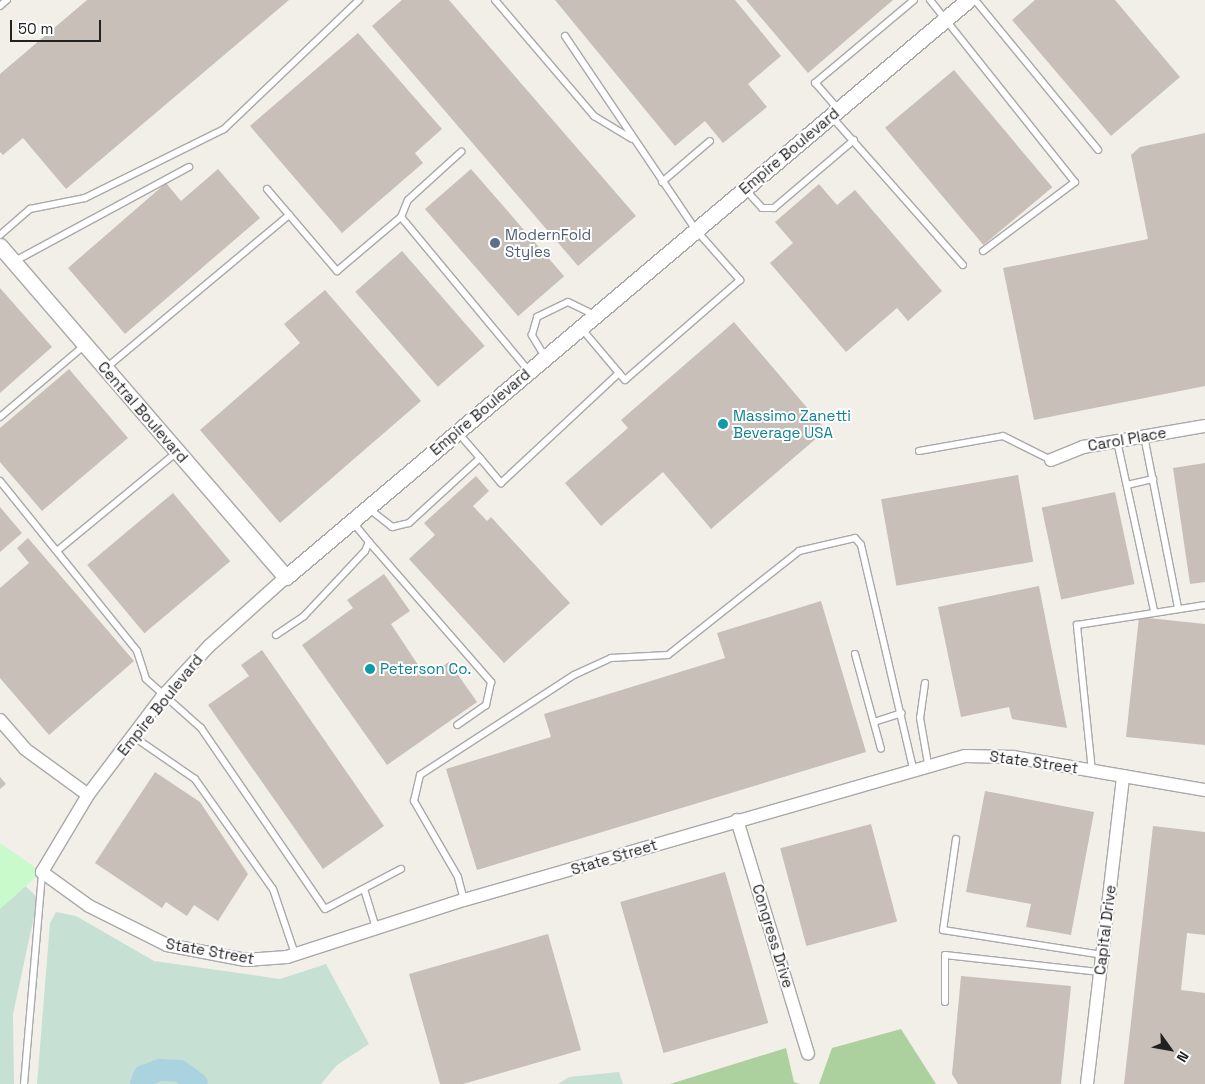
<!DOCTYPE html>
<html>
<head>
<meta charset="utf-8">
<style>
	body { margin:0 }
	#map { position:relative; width:1205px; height:1084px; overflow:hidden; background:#f2efe9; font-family:"Space Grotesk",sans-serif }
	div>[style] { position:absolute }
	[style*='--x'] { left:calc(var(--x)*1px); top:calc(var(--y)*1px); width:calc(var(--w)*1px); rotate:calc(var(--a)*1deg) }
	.forest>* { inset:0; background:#add19e }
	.wetland>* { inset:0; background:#c6e0d4 }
	.park>* { inset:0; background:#c8facc }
	.river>* { height:22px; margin:-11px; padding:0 11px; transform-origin:11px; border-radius:11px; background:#aad3df }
	.building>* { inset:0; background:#c7bfb8; transform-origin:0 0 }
	.roads { filter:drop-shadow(1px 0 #a9a9a9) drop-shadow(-1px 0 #a9a9a9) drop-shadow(0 1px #a9a9a9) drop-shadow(0 -1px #a9a9a9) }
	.service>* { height:6px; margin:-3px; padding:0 3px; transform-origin:3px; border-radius:3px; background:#fff }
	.minor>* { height:12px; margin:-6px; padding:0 6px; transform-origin:6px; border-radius:6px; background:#fff }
	.tertiary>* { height:15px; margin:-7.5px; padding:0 7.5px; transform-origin:7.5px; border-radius:7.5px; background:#fff }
	.dots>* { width:14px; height:14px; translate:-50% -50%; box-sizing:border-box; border:2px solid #fff; border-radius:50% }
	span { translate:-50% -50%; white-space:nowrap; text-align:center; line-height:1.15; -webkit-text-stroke:4px #fff; paint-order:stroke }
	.street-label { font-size:15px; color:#222 }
	.service-label { font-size:15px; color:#4e5e75 }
	.left { translate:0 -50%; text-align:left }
	.culture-label { font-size:15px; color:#0d838f }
	.north { position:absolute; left:1145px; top:1024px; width:50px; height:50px; -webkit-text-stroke:4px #fff; paint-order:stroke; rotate:122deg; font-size:14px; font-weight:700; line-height:20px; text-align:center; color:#222 }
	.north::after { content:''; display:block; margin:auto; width:18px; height:22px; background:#222; clip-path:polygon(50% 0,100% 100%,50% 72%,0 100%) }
	.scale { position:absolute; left:10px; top:20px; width:91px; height:22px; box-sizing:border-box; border:2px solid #222; border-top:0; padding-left:6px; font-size:15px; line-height:18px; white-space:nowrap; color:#222; -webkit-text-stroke:4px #fff; paint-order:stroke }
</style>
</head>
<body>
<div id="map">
	<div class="forest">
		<i style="clip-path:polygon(901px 1029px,936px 1084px,819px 1084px,832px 1048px)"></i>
		<i style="clip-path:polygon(786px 1048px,794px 1082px,800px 1084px,670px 1084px)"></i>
	</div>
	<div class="wetland">
		<i style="clip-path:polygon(0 862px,38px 898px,13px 1014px,14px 1084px,0 1084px)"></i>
		<i style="clip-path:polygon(56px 912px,76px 916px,154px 961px,280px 979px,326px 964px,369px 1044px,337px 1065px,321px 1084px,37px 1084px,50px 923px)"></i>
		<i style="clip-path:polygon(619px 1072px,623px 1084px,558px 1084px,569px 1077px)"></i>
	</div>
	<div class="park">
		<i style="clip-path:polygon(0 843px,42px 872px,0 909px)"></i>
	</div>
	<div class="river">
		<i style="--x:141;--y:1084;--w:9;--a:-69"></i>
		<i style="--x:144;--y:1076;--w:17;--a:-21"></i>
		<i style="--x:160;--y:1070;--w:20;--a:3"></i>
		<i style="--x:180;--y:1071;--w:21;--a:37"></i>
	</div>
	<div class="building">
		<i style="clip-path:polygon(87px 0,289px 0,66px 189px,23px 138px,3px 155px,0 152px,0 74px)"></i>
		<i style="clip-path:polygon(402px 0,449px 0,636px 216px,578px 266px,372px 26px)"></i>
		<i style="clip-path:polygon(555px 0,735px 0,781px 56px,748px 84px,767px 107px,723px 143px,705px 121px,675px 146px)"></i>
		<i style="clip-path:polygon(746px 0,893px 0,808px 73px)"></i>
		<i style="clip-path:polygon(1035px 0,1115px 0,1180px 77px,1111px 136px,1012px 20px)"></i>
		<i style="clip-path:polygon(358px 33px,442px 129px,415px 153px,423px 163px,342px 233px,250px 126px)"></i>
		<i style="left:954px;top:70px;width:153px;height:90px;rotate:50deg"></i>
		<i style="clip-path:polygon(1205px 133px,1205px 386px,1034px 420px,1003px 268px,1148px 239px,1131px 155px,1140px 147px)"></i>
		<i style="clip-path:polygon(218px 169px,260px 218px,125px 334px,68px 268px,166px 183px,181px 201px)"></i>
		<i style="left:471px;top:169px;width:142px;height:61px;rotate:49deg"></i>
		<i style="clip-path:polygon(819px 184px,837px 205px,855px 190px,942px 291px,908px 321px,897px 308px,846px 352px,770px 263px,793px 243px,775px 222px)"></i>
		<i style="left:402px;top:251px;width:126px;height:62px;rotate:49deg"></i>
		<i style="clip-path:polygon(0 288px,52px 347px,0 393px)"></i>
		<i style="clip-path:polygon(325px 290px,421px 401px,280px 523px,200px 430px,300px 343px,284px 324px)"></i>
		<i style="clip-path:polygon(734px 322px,826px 430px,711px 529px,663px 472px,601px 526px,565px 483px,628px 428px,621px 420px)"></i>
		<i style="clip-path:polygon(69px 369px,128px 438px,42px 511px,0 462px,0 428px)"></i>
		<i style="clip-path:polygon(1205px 463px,1205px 582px,1190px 584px,1173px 468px)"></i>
		<i style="left:1018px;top:475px;width:88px;height:139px;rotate:80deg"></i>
		<i style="clip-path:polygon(476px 476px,489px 491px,473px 506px,487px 521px,491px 517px,570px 603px,504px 663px,409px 559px,435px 535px,424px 523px)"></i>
		<i style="left:1115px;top:492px;width:94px;height:75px;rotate:78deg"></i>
		<i style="left:173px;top:493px;width:89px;height:112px;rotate:50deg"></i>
		<i style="clip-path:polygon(0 507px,22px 533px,0 552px)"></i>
		<i style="clip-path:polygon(28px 538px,134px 661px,49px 735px,0 678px,0 588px,29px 563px,17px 548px)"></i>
		<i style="clip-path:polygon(384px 574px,410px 611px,391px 624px,426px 677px,449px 662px,477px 702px,387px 765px,302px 645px,353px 608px,347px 600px)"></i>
		<i style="clip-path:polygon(1039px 586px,1067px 728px,1012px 719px,1009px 707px,961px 717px,938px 607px)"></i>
		<i style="clip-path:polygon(821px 601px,866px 752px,477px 870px,446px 769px,551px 737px,544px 714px,725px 658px,717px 633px)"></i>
		<i style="clip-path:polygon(1139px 617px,1205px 624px,1205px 745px,1126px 737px)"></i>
		<i style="clip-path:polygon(262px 650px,384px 826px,323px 869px,208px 705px,249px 676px,241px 665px)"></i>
		<i style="clip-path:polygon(155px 772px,200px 802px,248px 874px,218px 921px,194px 905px,187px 916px,166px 902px,162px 908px,95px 863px)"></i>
		<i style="clip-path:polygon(0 777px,6px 784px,0 789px)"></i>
		<i style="clip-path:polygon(985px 791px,1094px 812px,1071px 935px,1026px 927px,1031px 904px,966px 892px)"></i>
		<i style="left:871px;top:824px;width:101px;height:94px;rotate:75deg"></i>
		<i style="clip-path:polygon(1153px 826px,1205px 832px,1205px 935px,1187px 933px,1181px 990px,1205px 993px,1205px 1084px,1124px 1084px)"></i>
		<i style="left:725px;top:872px;width:157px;height:109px;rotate:74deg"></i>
		<i style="clip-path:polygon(548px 934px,581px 1050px,463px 1084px,440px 1084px,409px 974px)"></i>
		<i style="clip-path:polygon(961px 976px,1071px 986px,1061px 1084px,958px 1084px,952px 1074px)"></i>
	</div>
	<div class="roads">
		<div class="service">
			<i style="--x:495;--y:0;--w:153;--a:49.5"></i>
			<i style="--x:594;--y:116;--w:44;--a:31.2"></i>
			<i style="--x:930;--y:0;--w:233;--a:51.5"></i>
			<i style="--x:1075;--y:182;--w:115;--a:143.1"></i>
			<i style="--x:975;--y:0;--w:194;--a:50.6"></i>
			<i style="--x:0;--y:6;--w:9;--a:-41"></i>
			<i style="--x:565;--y:36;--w:234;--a:56"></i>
			<i style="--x:696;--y:230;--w:67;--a:48.7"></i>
			<i style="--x:740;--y:280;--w:152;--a:139"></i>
			<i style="--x:625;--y:380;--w:9;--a:-131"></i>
			<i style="--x:838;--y:109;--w:35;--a:-131"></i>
			<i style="--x:815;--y:83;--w:129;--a:-40"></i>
			<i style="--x:831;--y:116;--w:199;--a:48.5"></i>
			<i style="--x:662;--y:182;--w:63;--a:-40.5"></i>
			<i style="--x:267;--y:189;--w:108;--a:49.5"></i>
			<i style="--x:337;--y:271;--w:84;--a:-40.2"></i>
			<i style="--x:401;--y:217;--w:200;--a:50.3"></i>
			<i style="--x:745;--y:189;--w:25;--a:48"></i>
			<i style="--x:762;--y:208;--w:12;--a:0"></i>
			<i style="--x:774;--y:208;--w:105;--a:-40.4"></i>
			<i style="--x:401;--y:217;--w:18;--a:-68"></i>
			<i style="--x:408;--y:200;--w:72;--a:-42.2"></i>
			<i style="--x:0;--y:235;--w:40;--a:-41"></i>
			<i style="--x:30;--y:209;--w:56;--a:-11.3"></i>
			<i style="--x:85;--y:198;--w:155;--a:-26.4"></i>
			<i style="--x:224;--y:129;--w:187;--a:-43.7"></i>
			<i style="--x:15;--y:261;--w:198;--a:-28.4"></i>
			<i style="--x:545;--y:357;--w:26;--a:-121"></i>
			<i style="--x:532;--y:335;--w:19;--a:-74"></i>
			<i style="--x:537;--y:317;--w:34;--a:-26"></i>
			<i style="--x:568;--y:302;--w:30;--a:26"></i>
			<i style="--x:106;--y:368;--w:239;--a:-39.9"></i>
			<i style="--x:0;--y:417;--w:111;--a:-40.3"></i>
			<i style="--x:1144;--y:436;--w:174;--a:78.8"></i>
			<i style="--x:1117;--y:441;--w:174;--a:77.7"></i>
			<i style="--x:919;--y:451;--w:85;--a:-10.1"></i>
			<i style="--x:1003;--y:436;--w:54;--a:26.6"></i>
			<i style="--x:480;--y:458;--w:33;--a:50"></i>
			<i style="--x:501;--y:483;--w:161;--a:-43"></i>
			<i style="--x:619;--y:373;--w:59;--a:-130.2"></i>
			<i style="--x:0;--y:481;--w:218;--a:51.1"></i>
			<i style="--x:137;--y:651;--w:29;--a:72"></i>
			<i style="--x:146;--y:679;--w:74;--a:41.7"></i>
			<i style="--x:201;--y:728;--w:219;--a:55.6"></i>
			<i style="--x:325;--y:909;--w:86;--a:-27.8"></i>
			<i style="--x:1127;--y:485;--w:27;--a:-13"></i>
			<i style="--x:368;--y:508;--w:31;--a:38"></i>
			<i style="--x:392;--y:527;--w:17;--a:-13"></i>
			<i style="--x:409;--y:523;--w:96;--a:-42.5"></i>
			<i style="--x:480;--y:458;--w:35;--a:-131"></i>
			<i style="--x:369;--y:542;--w:186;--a:48.9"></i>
			<i style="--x:491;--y:682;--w:24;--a:102"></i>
			<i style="--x:486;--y:705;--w:35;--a:145"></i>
			<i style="--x:57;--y:551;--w:156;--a:-39.5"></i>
			<i style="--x:276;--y:635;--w:34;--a:-34"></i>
			<i style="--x:304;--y:616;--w:89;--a:-46.8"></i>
			<i style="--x:365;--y:551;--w:10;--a:-66"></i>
			<i style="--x:369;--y:542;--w:26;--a:-129"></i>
			<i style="--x:855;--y:654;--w:98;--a:74.7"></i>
			<i style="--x:925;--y:683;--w:35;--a:98"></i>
			<i style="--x:920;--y:718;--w:47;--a:80.1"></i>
			<i style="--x:874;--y:722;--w:29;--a:-18"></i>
			<i style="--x:134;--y:737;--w:74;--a:34.5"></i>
			<i style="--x:195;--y:779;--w:135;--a:54.7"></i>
			<i style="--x:273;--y:889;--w:69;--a:71.3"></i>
			<i style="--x:1092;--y:771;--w:147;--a:-95.9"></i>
			<i style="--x:1077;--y:625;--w:130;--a:-8.9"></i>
			<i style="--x:956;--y:839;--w:92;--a:98.1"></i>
			<i style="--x:943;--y:930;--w:161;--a:8.9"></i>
			<i style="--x:364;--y:889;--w:41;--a:72.9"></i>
			<i style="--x:464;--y:900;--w:24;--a:-105"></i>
			<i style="--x:458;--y:877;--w:88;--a:-120.1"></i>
			<i style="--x:414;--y:801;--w:27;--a:-77"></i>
			<i style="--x:420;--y:775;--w:184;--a:-33"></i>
			<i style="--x:574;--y:675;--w:41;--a:-24.7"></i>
			<i style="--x:611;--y:658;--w:57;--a:-3"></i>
			<i style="--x:668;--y:655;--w:167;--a:-38.4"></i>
			<i style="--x:799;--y:551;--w:57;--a:-13.1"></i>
			<i style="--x:855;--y:538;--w:9;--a:49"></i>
			<i style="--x:861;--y:545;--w:230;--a:76.9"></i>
			<i style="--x:945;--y:1002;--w:47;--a:-90"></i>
			<i style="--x:945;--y:955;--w:156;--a:6.3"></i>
			<i style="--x:24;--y:1084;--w:213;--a:-85.1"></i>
		</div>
		<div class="minor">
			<i style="--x:1051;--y:460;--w:35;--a:-22"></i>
			<i style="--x:1083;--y:447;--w:124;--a:-9.8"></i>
			<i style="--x:286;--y:577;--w:103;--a:138.1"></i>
			<i style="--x:209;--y:646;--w:69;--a:132.7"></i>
			<i style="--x:162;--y:697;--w:123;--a:127.1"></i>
			<i style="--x:88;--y:795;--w:90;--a:120.9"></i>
			<i style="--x:42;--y:872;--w:58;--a:35.9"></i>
			<i style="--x:89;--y:906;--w:87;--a:26.6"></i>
			<i style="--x:167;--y:945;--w:80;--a:10.8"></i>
			<i style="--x:246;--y:960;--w:41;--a:-4.2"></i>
			<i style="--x:287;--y:957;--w:186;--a:-17.9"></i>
			<i style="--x:464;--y:900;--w:521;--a:-16.04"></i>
			<i style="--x:965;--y:756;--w:48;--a:1.2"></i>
			<i style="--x:1013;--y:757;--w:195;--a:9.8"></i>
			<i style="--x:0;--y:720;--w:38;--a:49"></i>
			<i style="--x:25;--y:749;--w:78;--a:36.1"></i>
			<i style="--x:737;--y:820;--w:244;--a:73.1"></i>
			<i style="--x:1087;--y:1084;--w:310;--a:-83.3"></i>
		</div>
		<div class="tertiary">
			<i style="--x:0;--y:246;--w:437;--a:49.2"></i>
			<i style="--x:286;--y:577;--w:893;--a:-40.23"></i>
		</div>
	</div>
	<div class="dots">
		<i style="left:495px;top:243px;background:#5c6f8a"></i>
		<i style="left:723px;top:424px;background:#0f9aa8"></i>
		<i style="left:370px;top:669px;background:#0f9aa8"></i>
	</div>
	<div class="street-label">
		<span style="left:789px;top:151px;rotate:-40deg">Empire Boulevard</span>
		<span style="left:143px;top:412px;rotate:49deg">Central Boulevard</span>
		<span style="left:480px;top:412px;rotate:-40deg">Empire Boulevard</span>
		<span style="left:1127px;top:439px;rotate:-10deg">Carol Place</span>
		<span style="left:160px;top:705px;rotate:-51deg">Empire Boulevard</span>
		<span style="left:1034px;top:762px;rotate:8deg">State Street</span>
		<span style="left:614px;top:857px;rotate:-17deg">State Street</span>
		<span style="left:1105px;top:930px;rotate:-83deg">Capital Drive</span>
		<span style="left:773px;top:936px;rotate:73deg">Congress Drive</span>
		<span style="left:210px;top:951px;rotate:10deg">State Street</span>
	</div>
	<div class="service-label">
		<span class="left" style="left:505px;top:243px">ModernFold<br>Styles</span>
	</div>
	<div class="culture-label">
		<span class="left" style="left:733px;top:424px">Massimo Zanetti<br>Beverage USA</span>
		<span class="left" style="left:380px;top:669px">Peterson Co.</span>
	</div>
	<div class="north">N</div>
	<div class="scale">50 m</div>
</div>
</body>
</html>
